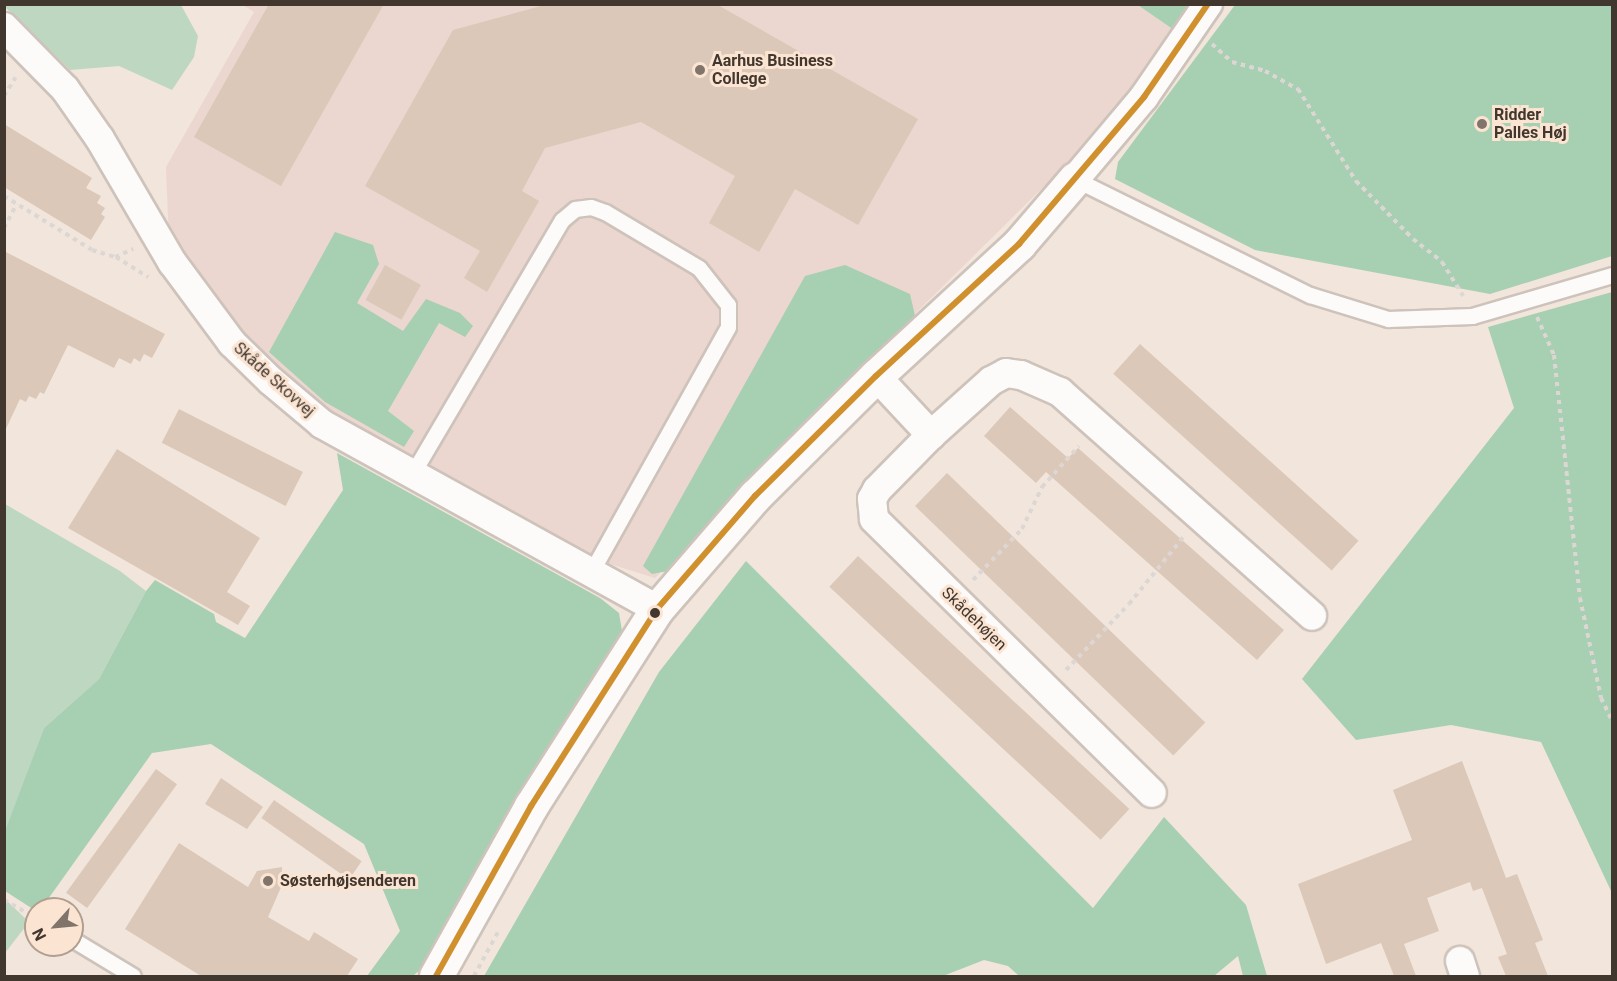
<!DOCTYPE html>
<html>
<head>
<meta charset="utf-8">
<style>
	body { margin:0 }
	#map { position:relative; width:1617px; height:981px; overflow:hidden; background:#f2e5db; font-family:Roboto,sans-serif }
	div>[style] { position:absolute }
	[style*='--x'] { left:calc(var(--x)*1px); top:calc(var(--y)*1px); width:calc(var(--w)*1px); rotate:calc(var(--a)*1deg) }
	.education>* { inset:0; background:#ebd7cf }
	.green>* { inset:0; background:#bed7c1 }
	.forest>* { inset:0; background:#a7cfb2 }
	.building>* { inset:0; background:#dbc8b9; transform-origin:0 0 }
	.path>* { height:4px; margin-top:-2px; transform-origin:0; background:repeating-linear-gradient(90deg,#dcd7d4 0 4.5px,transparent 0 9px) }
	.roads { filter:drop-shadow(2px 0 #cec3bb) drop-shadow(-2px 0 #cec3bb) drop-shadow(0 2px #cec3bb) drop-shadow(0 -2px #cec3bb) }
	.service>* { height:15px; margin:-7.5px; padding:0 7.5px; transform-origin:7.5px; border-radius:7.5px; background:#fdfbfa }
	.minor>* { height:28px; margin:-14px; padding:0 14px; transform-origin:14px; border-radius:14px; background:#fdfbfa }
	.tertiary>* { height:33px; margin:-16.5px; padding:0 16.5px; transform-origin:16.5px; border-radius:16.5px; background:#fdfbfa }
	.bus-1>* { height:6px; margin:-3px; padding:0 3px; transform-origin:3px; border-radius:3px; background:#d0902d }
	.dots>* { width:16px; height:16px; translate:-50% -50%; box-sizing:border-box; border:3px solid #fbe4d2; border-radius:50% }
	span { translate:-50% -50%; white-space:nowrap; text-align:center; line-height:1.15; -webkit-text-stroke:6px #fbe4d2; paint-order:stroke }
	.poi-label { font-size:16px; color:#42372e; font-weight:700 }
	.left { translate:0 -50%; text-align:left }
	.street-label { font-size:16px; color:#42372e }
	.frame { position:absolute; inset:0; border:6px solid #42372e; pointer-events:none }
	.north { position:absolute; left:24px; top:897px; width:60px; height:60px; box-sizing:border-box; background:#fbe4d2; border:2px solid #b19f90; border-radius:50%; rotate:243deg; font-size:16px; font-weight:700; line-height:24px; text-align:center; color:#42372e }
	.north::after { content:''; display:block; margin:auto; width:21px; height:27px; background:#80746b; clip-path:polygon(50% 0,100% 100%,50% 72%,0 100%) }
</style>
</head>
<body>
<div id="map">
	<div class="education">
		<i style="clip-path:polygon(1138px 4px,1174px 30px,1092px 139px,770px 457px,655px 578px,584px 556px,317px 403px,238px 332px,169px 243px,166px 167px,254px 12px,243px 5px)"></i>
	</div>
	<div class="green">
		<i style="clip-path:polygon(181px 5px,198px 36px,194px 57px,172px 90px,119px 66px,70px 70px,4px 6px)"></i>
		<i style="clip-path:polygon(5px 504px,120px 571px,146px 591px,99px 679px,44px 728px,5px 834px)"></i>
		<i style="clip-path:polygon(4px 898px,29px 922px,5px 953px,4px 953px)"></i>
	</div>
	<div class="forest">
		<i style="clip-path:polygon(1138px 5px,1190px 5px,1174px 30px)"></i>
		<i style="clip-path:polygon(1235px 5px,1612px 5px,1612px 256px,1490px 294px,1255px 250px,1115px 179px,1118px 162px)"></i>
		<i style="clip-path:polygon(335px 232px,373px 245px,379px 264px,357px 303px,403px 331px,426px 299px,460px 313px,473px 326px,465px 337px,439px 323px,388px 411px,414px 431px,404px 447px,325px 402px,269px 352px)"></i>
		<i style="clip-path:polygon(845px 265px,910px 294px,916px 320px,668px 571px,652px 574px,643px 566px,805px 276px)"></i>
		<i style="clip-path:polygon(1612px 292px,1612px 893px,1541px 742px,1451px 725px,1356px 740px,1302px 679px,1514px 408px,1488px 327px)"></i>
		<i style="clip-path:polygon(337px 453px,600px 598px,619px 613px,623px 637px,433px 958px,413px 976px,367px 976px,400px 931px,364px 844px,211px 744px,152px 753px,41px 909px,36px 911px,5px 891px,4px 834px,44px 728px,99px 679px,146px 591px,155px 580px,214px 614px,216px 622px,245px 638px,343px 490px)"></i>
		<i style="clip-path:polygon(746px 561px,1093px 908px,1164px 817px,1246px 905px,1267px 976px,1243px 976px,1238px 956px,1214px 976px,1019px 976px,1008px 966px,984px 960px,943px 976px,484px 976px,659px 672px)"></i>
	</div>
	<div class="building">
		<i style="clip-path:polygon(269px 4px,384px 4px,281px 186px,194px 137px)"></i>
		<i style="clip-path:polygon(548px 4px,716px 4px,918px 119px,858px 225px,795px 189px,759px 252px,709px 223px,735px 176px,641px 122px,545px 148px,522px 191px,539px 201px,487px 292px,464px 278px,480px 251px,365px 186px,453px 30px)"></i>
		<i style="clip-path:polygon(4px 124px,92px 178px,86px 188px,101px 196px,97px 203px,105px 208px,101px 214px,105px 217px,91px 240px,4px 187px)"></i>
		<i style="clip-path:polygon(4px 251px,165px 334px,152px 358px,144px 354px,140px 362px,134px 358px,131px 364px,119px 358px,114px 368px,68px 345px,44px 394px,40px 392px,36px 399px,29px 396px,26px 402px,20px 399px,4px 433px)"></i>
		<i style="left:385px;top:265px;width:41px;height:40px;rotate:29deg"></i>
		<i style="left:1140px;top:344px;width:294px;height:40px;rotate:42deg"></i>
		<i style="clip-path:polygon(1010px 407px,1068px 458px,1078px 448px,1284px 630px,1257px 660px,1046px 472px,1036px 483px,984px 436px)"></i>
		<i style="left:179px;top:409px;width:139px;height:38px;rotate:27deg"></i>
		<i style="clip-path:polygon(117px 449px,260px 538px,227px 592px,250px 606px,238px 625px,68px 528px)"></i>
		<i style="left:947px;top:473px;width:359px;height:46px;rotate:44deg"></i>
		<i style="left:858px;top:556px;width:371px;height:42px;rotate:43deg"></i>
		<i style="clip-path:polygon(1462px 761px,1506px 878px,1517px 874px,1543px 940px,1535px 943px,1548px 976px,1506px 976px,1498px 957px,1507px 954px,1482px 888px,1473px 891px,1470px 882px,1427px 898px,1439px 931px,1404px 944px,1416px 976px,1394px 976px,1381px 943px,1326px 964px,1298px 884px,1412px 840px,1393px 790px)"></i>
		<i style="left:156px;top:769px;width:26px;height:153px;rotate:36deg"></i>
		<i style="clip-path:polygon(221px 778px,263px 807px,247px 829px,205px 804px)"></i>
		<i style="left:274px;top:800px;width:107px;height:22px;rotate:35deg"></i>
		<i style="clip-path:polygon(179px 843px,248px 887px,257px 871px,282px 867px,282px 885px,268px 917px,309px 941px,314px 932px,358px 959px,347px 976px,201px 976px,125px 929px)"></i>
	</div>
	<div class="path">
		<i style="--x:1212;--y:44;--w:27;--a:42"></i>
		<i style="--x:1232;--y:62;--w:34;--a:15"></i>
		<i style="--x:1265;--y:71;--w:38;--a:29"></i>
		<i style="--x:1298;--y:89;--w:109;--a:57.8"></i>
		<i style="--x:1356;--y:181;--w:81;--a:45.5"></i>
		<i style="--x:1413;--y:239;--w:37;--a:38"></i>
		<i style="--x:1442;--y:262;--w:40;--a:58"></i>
		<i style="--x:4;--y:96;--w:22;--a:-58"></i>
		<i style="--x:4;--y:196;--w:103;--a:31.5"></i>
		<i style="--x:92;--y:250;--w:24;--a:17"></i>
		<i style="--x:115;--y:257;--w:20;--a:-24"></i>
		<i style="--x:4;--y:228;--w:27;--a:-62"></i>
		<i style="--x:116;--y:257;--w:38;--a:32"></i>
		<i style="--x:1537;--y:317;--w:42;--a:65.9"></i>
		<i style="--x:1554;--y:355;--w:244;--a:83.9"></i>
		<i style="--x:1580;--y:598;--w:102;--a:78.1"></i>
		<i style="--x:1601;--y:698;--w:25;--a:64"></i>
		<i style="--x:973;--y:580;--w:71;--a:-46.1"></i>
		<i style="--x:1022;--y:529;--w:47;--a:-64.5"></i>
		<i style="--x:1042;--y:487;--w:55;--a:-47.9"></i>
		<i style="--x:1066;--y:670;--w:91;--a:-46.3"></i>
		<i style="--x:1129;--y:604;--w:87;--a:-51"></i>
		<i style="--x:4;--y:900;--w:37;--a:29"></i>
		<i style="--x:474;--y:976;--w:50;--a:-61.4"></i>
	</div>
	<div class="roads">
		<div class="service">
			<i style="--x:1075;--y:179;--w:262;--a:26.3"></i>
			<i style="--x:1310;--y:295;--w:82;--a:17.1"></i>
			<i style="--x:1388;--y:319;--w:84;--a:-2"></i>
			<i style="--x:1472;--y:316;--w:146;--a:-16.3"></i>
			<i style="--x:411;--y:476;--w:297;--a:-59.5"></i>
			<i style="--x:562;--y:220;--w:17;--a:-40"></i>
			<i style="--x:575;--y:209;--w:16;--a:-7"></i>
			<i style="--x:591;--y:207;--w:15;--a:20"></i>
			<i style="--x:605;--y:212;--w:109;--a:30.8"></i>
			<i style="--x:699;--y:268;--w:47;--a:51.9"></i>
			<i style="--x:728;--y:305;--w:22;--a:90"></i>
			<i style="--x:728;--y:327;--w:281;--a:119.2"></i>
			<i style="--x:72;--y:939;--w:71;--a:31.2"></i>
		</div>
		<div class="minor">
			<i style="--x:4;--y:27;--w:87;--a:45.5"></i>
			<i style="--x:65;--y:89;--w:61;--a:55"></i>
			<i style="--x:100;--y:139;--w:143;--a:59.7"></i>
			<i style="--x:172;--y:262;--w:101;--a:53.5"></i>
			<i style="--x:232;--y:343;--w:54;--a:44.3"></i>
			<i style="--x:271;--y:381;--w:67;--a:40.1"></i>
			<i style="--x:322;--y:424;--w:383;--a:28.9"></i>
			<i style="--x:1075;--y:179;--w:107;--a:-49.9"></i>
			<i style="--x:1144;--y:97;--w:113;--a:-55.5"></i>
			<i style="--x:876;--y:376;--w:81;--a:47"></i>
			<i style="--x:931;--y:435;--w:77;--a:134.5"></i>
			<i style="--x:877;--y:490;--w:10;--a:119"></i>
			<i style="--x:872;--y:499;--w:20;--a:84"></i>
			<i style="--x:874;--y:519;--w:390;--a:44.6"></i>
			<i style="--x:931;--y:435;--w:81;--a:-42"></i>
			<i style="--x:991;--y:381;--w:17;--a:-28"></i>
			<i style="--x:1006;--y:373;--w:15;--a:8"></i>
			<i style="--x:1021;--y:375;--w:43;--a:23.6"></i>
			<i style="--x:1060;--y:392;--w:337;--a:41.6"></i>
			<i style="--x:1460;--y:961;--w:16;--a:72"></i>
		</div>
		<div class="tertiary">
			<i style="--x:436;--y:976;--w:195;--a:-60.8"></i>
			<i style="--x:531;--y:806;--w:234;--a:-57.4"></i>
			<i style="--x:657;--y:609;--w:150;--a:-49.1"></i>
			<i style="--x:755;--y:496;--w:170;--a:-44.8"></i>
			<i style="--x:876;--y:376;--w:195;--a:-42.7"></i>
			<i style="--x:1019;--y:244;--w:86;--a:-49.3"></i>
		</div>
	</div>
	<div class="bus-1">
		<i style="--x:436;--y:976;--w:195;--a:-60.8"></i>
		<i style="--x:531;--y:806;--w:234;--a:-57.4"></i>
		<i style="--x:657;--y:609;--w:150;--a:-49.1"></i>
		<i style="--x:755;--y:496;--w:170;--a:-44.8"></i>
		<i style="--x:876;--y:376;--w:195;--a:-42.7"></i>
		<i style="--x:1019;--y:244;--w:193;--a:-49.6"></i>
		<i style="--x:1144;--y:97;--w:113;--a:-55.5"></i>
	</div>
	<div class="dots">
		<i style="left:700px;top:70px;background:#80746b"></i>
		<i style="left:1482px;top:124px;background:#80746b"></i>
		<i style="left:655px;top:613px;background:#42372e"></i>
		<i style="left:268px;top:881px;background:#80746b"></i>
	</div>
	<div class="poi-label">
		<span class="left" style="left:712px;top:70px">Aarhus Business<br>College</span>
		<span class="left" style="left:1494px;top:124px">Ridder<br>Palles Høj</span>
		<span class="left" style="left:280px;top:881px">Søsterhøjsenderen</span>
	</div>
	<div class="street-label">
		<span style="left:274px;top:380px;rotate:42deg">Skåde Skovvej</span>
		<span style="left:974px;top:619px;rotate:44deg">Skådehøjen</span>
	</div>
	<div class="frame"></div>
	<div class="north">N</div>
</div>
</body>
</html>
